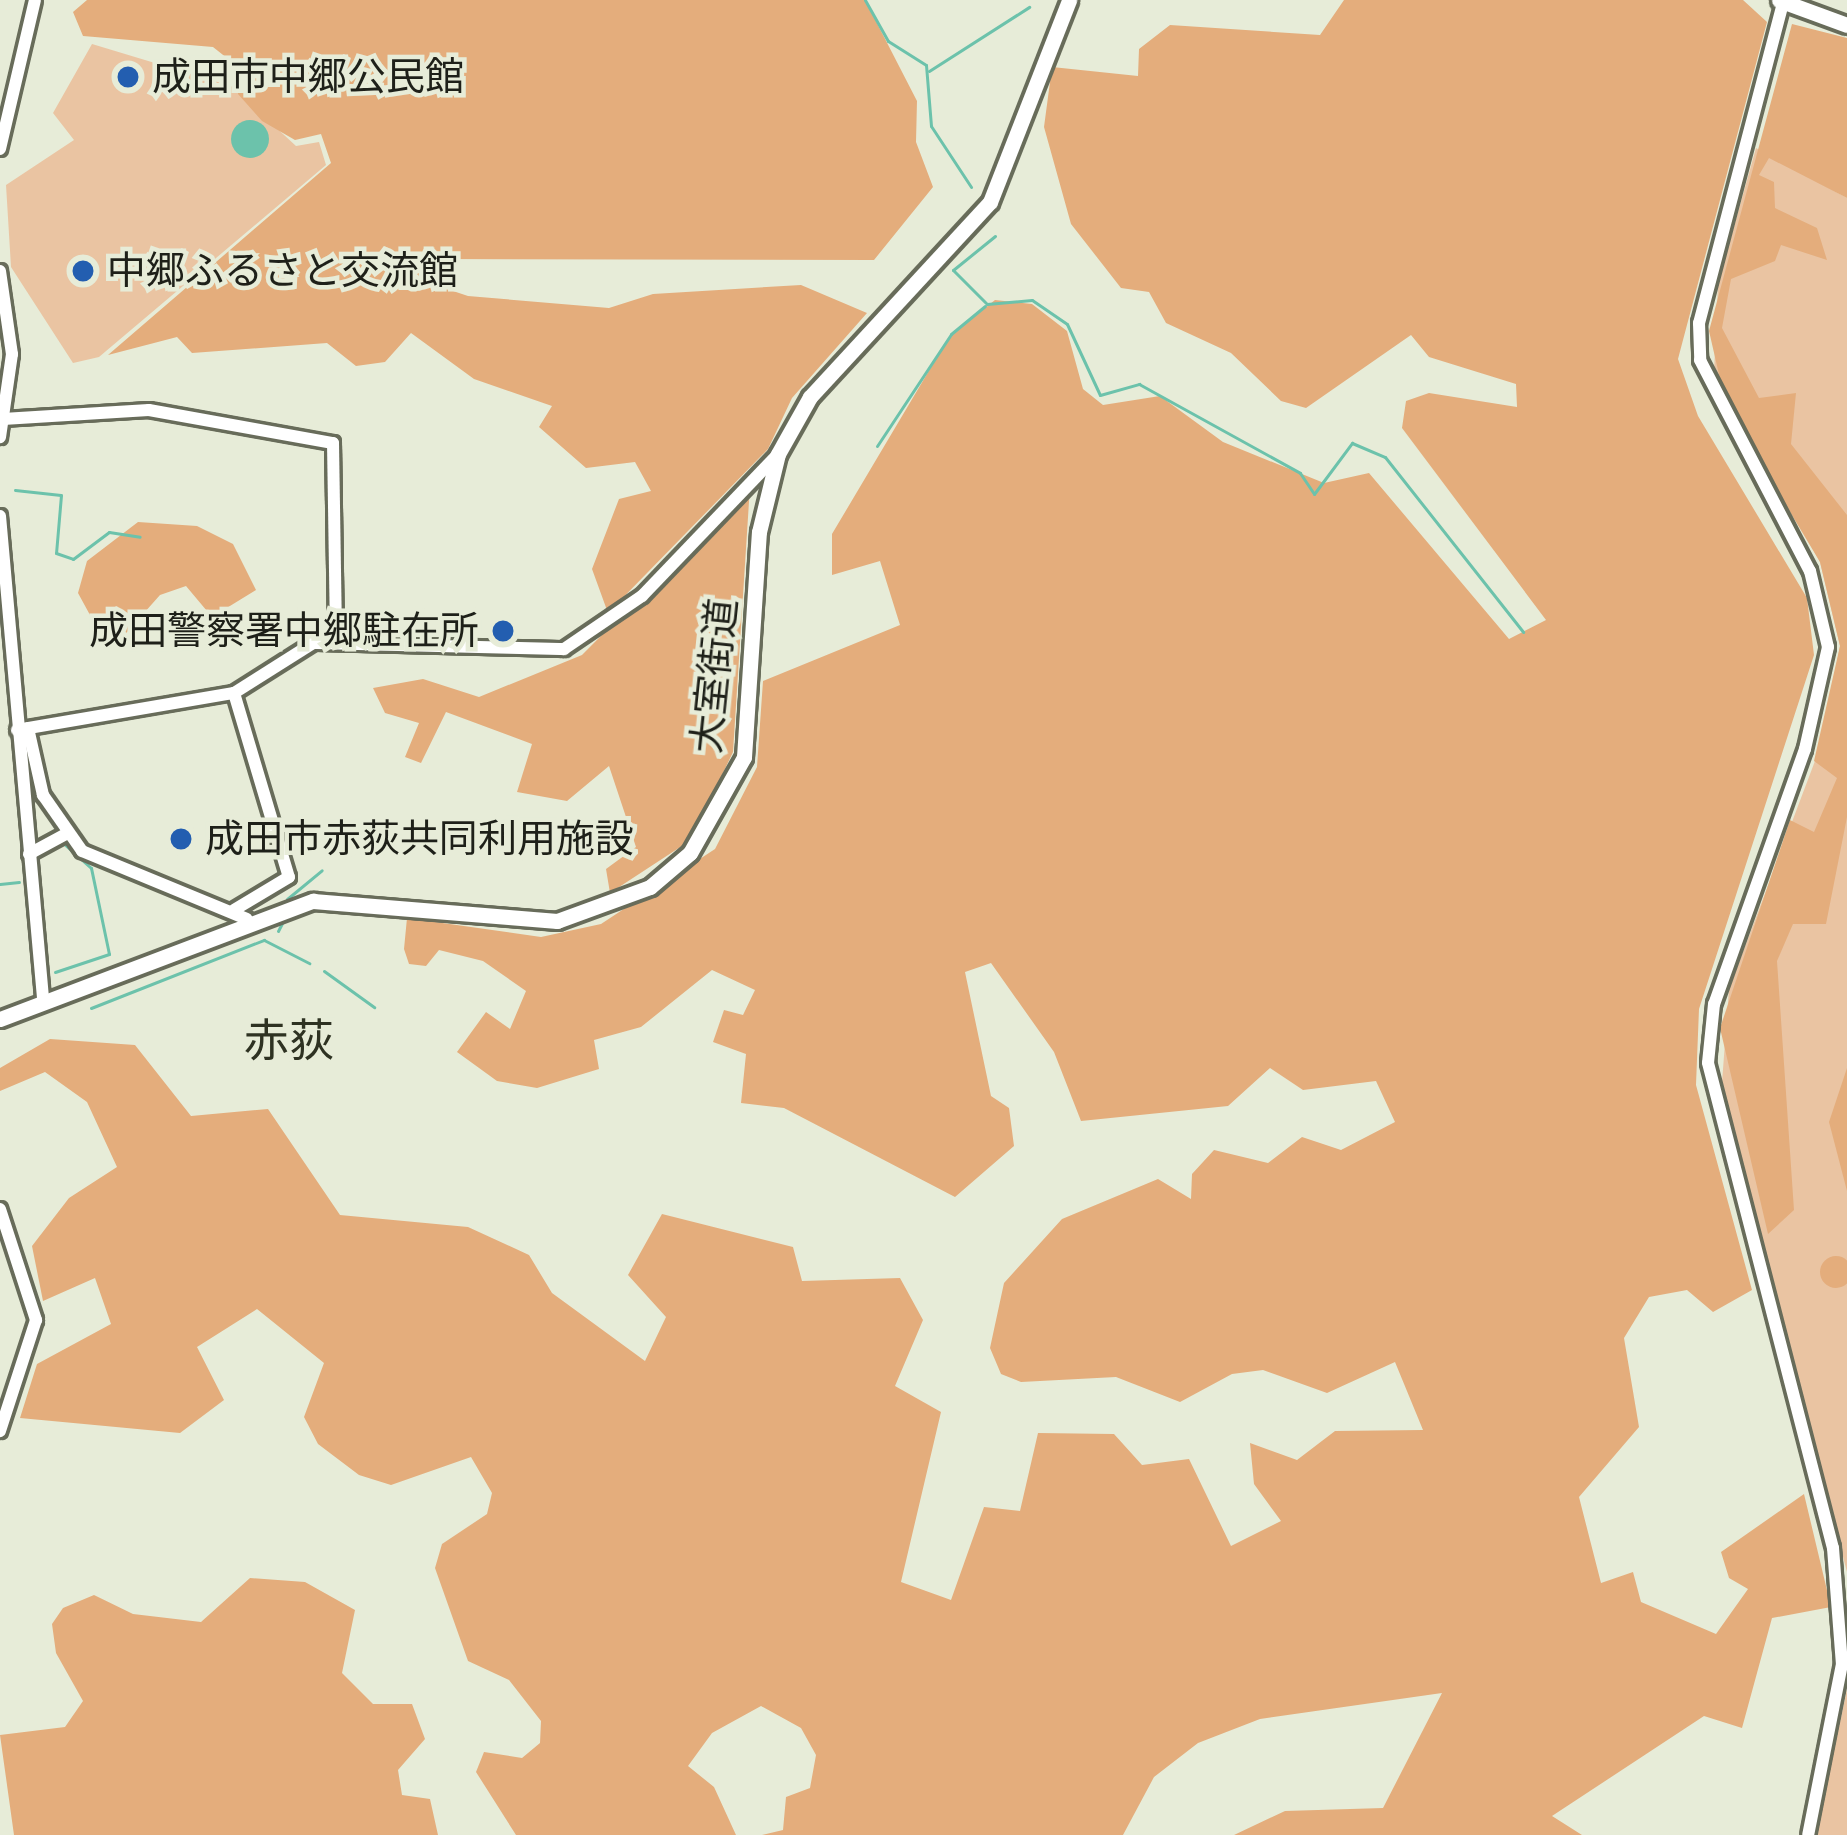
<!DOCTYPE html>
<html>
<head>
<meta charset="utf-8">
<style>
	body { margin:0 }
	#map { position:relative; width:1847px; height:1835px; overflow:hidden; background:#e7ecd8; font-family:Poppins,"Noto Sans JP",sans-serif }
	div>[style] { position:absolute }
	[style*='--x'] { left:calc(var(--x)*1px); top:calc(var(--y)*1px); width:calc(var(--w)*1px); rotate:calc(var(--a)*1deg) }
	.green>* { inset:0; background:#eac4a2 }
	.forest>* { inset:0; background:#e4ad7c }
	.round { border-radius:50% }
	.water>* { inset:0; background:#6cc2ab }
	.stream>* { height:3px; margin:-1.5px; padding:0 1.5px; transform-origin:1.5px; border-radius:1.5px; background:#6cc2ab }
	.roads { filter:drop-shadow(3px 0 #686c5a) drop-shadow(-3px 0 #686c5a) drop-shadow(0 3px #686c5a) drop-shadow(0 -3px #686c5a) }
	.minor>* { height:12px; margin:-6px; padding:0 6px; transform-origin:6px; border-radius:6px; background:#fff }
	.major>* { height:15px; margin:-7.5px; padding:0 7.5px; transform-origin:7.5px; border-radius:7.5px; background:#fff }
	.dots>* { width:33px; height:33px; translate:-50% -50%; box-sizing:border-box; border:6px solid #e7ecd8; border-radius:50% }
	span { translate:-50% -50%; white-space:nowrap; text-align:center; line-height:1.15; -webkit-text-stroke:9px #e7ecd8; paint-order:stroke }
	.poi-label { font-size:39px; color:#1e2019 }
	.left { translate:0 -50%; text-align:left }
	.right { translate:-100% -50%; text-align:right }
	.street-label { font-size:39px; color:#1e2019 }
	.quarter-label { font-size:45px; color:#2e3222 }
</style>
</head>
<body>
<div id="map">
	<div class="green">
		<i style="clip-path:polygon(92px 44px,231px 86px,296px 146px,319px 142px,326px 165px,99px 357px,73px 363px,11px 267px,6px 185px,74px 140px,53px 113px)"></i>
		<i style="clip-path:polygon(1756px 148px,1847px 198px,1847px 1572px,1721px 1096px,1729px 989px,1821px 745px,1840px 646px,1820px 562px,1714px 372px,1718px 284px)"></i>
		<i style="clip-path:polygon(1847px 1689px,1847px 1835px,1816px 1835px)"></i>
	</div>
	<div class="forest">
		<i style="clip-path:polygon(87px 0,865px 0,917px 101px,916px 142px,933px 187px,874px 260px,437px 259px,438px 286px,468px 296px,609px 308px,653px 294px,801px 285px,867px 313px,792px 398px,768px 449px,608px 613px,592px 569px,619px 499px,651px 491px,635px 462px,586px 468px,539px 427px,552px 406px,474px 379px,411px 333px,385px 362px,356px 366px,327px 343px,192px 353px,177px 337px,108px 355px,331px 163px,321px 134px,295px 140px,262px 121px,238px 94px,237px 66px,213px 47px,83px 36px,73px 12px)"></i>
		<i style="clip-path:polygon(1344px 0,1743px 0,1767px 22px,1678px 359px,1698px 416px,1807px 598px,1814px 655px,1699px 1009px,1696px 1085px,1752px 1290px,1713px 1312px,1687px 1290px,1649px 1297px,1624px 1338px,1639px 1427px,1579px 1497px,1601px 1583px,1633px 1572px,1641px 1602px,1716px 1634px,1748px 1589px,1729px 1578px,1721px 1552px,1804px 1494px,1831px 1607px,1772px 1618px,1742px 1728px,1704px 1716px,1552px 1816px,1582px 1835px,1234px 1835px,1285px 1811px,1383px 1808px,1442px 1693px,1260px 1719px,1198px 1743px,1154px 1777px,1123px 1835px,762px 1835px,783px 1830px,786px 1797px,810px 1788px,816px 1755px,801px 1728px,761px 1706px,712px 1733px,688px 1766px,714px 1787px,736px 1835px,516px 1835px,476px 1772px,484px 1752px,522px 1758px,540px 1743px,541px 1721px,509px 1680px,468px 1661px,435px 1568px,442px 1544px,487px 1514px,492px 1493px,471px 1457px,391px 1485px,359px 1475px,318px 1444px,304px 1417px,324px 1363px,257px 1309px,197px 1347px,224px 1400px,180px 1433px,20px 1418px,37px 1364px,111px 1324px,95px 1278px,43px 1301px,32px 1246px,69px 1198px,117px 1167px,87px 1102px,45px 1072px,0 1091px,0 1068px,50px 1039px,135px 1045px,191px 1116px,268px 1109px,340px 1215px,468px 1227px,529px 1255px,552px 1293px,645px 1361px,666px 1317px,628px 1275px,662px 1214px,793px 1247px,802px 1281px,900px 1278px,923px 1320px,895px 1386px,941px 1412px,901px 1582px,951px 1600px,984px 1507px,1020px 1511px,1038px 1433px,1114px 1434px,1142px 1465px,1189px 1459px,1231px 1546px,1281px 1521px,1254px 1484px,1250px 1443px,1297px 1460px,1335px 1431px,1423px 1430px,1395px 1362px,1327px 1393px,1263px 1370px,1232px 1374px,1180px 1402px,1116px 1377px,1021px 1382px,1001px 1374px,990px 1348px,1004px 1283px,1062px 1219px,1158px 1179px,1191px 1199px,1192px 1174px,1214px 1150px,1268px 1163px,1302px 1137px,1341px 1150px,1395px 1122px,1376px 1081px,1303px 1090px,1270px 1068px,1228px 1106px,1081px 1121px,1054px 1052px,991px 963px,965px 972px,991px 1096px,1009px 1108px,1014px 1146px,955px 1197px,784px 1108px,741px 1103px,746px 1054px,713px 1042px,724px 1010px,743px 1015px,755px 990px,712px 970px,641px 1027px,594px 1040px,599px 1069px,537px 1088px,497px 1081px,457px 1052px,486px 1012px,510px 1029px,526px 991px,483px 961px,439px 950px,426px 966px,409px 964px,404px 949px,407px 918px,541px 937px,601px 924px,715px 849px,757px 767px,763px 681px,900px 625px,880px 561px,832px 575px,832px 534px,949px 337px,995px 300px,1032px 304px,1067px 331px,1083px 389px,1103px 405px,1160px 396px,1223px 442px,1324px 483px,1369px 473px,1509px 639px,1546px 620px,1402px 428px,1406px 401px,1429px 393px,1517px 407px,1516px 384px,1429px 357px,1411px 335px,1306px 408px,1281px 401px,1231px 353px,1166px 323px,1149px 292px,1121px 288px,1071px 224px,1044px 127px,1052px 67px,1138px 76px,1139px 49px,1170px 25px,1320px 35px)"></i>
		<i style="clip-path:polygon(1792px 24px,1847px 38px,1847px 198px,1769px 158px,1759px 175px,1774px 182px,1775px 208px,1817px 228px,1827px 260px,1781px 245px,1775px 261px,1731px 279px,1722px 328px,1759px 398px,1796px 393px,1791px 444px,1847px 515px,1847px 817px,1826px 924px,1793px 924px,1777px 961px,1794px 1210px,1768px 1234px,1720px 1028px,1790px 820px,1814px 832px,1837px 778px,1814px 761px,1840px 646px,1820px 562px,1726px 405px,1709px 331px)"></i>
		<i style="clip-path:polygon(750px 486px,733px 752px,691px 840px,610px 893px,606px 869px,636px 847px,609px 766px,567px 801px,517px 792px,532px 744px,446px 712px,421px 763px,405px 757px,419px 723px,385px 713px,373px 688px,423px 679px,479px 697px,582px 655px)"></i>
		<i style="clip-path:polygon(138px 522px,197px 526px,233px 544px,256px 590px,212px 617px,186px 586px,160px 595px,120px 640px,96px 626px,78px 593px,87px 561px)"></i>
		<i style="clip-path:polygon(1847px 1068px,1847px 1191px,1829px 1122px)"></i>
		<i class="round" style="left:1820px;top:1256px;width:32px;height:32px"></i>
		<i style="clip-path:polygon(250px 1578px,305px 1582px,355px 1610px,342px 1673px,373px 1704px,412px 1704px,425px 1739px,398px 1770px,402px 1795px,430px 1799px,438px 1835px,14px 1835px,0 1735px,65px 1727px,83px 1701px,56px 1653px,52px 1624px,63px 1608px,94px 1595px,133px 1614px,201px 1622px)"></i>
	</div>
	<div class="water">
		<i class="round" style="left:231px;top:120px;width:38px;height:38px"></i>
	</div>
	<div class="stream">
		<i style="--x:865;--y:0;--w:47;--a:60.7"></i>
		<i style="--x:888;--y:41;--w:45;--a:32.3"></i>
		<i style="--x:926;--y:65;--w:61;--a:85.3"></i>
		<i style="--x:931;--y:126;--w:73;--a:56.7"></i>
		<i style="--x:929;--y:71;--w:119;--a:-32.6"></i>
		<i style="--x:995;--y:236;--w:54;--a:141"></i>
		<i style="--x:953;--y:270;--w:48;--a:45"></i>
		<i style="--x:987;--y:304;--w:45;--a:-5.1"></i>
		<i style="--x:1032;--y:300;--w:42;--a:34.4"></i>
		<i style="--x:1067;--y:324;--w:78;--a:65.1"></i>
		<i style="--x:1100;--y:395;--w:41;--a:-15.8"></i>
		<i style="--x:1139;--y:384;--w:184;--a:28.9"></i>
		<i style="--x:1300;--y:473;--w:25;--a:56"></i>
		<i style="--x:1314;--y:494;--w:64;--a:-53.3"></i>
		<i style="--x:1352;--y:443;--w:36;--a:23"></i>
		<i style="--x:1385;--y:457;--w:223;--a:51.7"></i>
		<i style="--x:877;--y:446;--w:134;--a:-56.5"></i>
		<i style="--x:951;--y:334;--w:44;--a:-39.5"></i>
		<i style="--x:15;--y:490;--w:46;--a:6.2"></i>
		<i style="--x:61;--y:495;--w:58;--a:94.9"></i>
		<i style="--x:56;--y:553;--w:18;--a:19"></i>
		<i style="--x:73;--y:559;--w:45;--a:-36.9"></i>
		<i style="--x:109;--y:532;--w:31;--a:9"></i>
		<i style="--x:0;--y:884;--w:19;--a:-6"></i>
		<i style="--x:287;--y:899;--w:45;--a:-39.6"></i>
		<i style="--x:278;--y:931;--w:9;--a:-63"></i>
		<i style="--x:324;--y:971;--w:62;--a:35.8"></i>
		<i style="--x:55;--y:972;--w:57;--a:-18.4"></i>
		<i style="--x:109;--y:954;--w:88;--a:-101.8"></i>
		<i style="--x:91;--y:868;--w:38;--a:-138"></i>
		<i style="--x:91;--y:1008;--w:186;--a:-21.5"></i>
		<i style="--x:264;--y:940;--w:51;--a:27.1"></i>
	</div>
	<div class="roads">
		<div class="minor">
			<i style="--x:1783;--y:3;--w:331;--a:104.7"></i>
			<i style="--x:1699;--y:323;--w:37;--a:88"></i>
			<i style="--x:1700;--y:360;--w:238;--a:62.5"></i>
			<i style="--x:1810;--y:571;--w:78;--a:76.7"></i>
			<i style="--x:1828;--y:647;--w:105;--a:102.7"></i>
			<i style="--x:1805;--y:749;--w:271;--a:109.6"></i>
			<i style="--x:1714;--y:1004;--w:59;--a:95.8"></i>
			<i style="--x:1708;--y:1063;--w:501;--a:75.55"></i>
			<i style="--x:1833;--y:1548;--w:116;--a:85.6"></i>
			<i style="--x:1842;--y:1664;--w:174;--a:101.2"></i>
			<i style="--x:0;--y:149;--w:153;--a:-76.8"></i>
			<i style="--x:0;--y:271;--w:84;--a:81.8"></i>
			<i style="--x:12;--y:354;--w:84;--a:98.2"></i>
			<i style="--x:3;--y:419;--w:146;--a:-3.5"></i>
			<i style="--x:149;--y:410;--w:187;--a:10.2"></i>
			<i style="--x:333;--y:443;--w:199;--a:89.1"></i>
			<i style="--x:0;--y:516;--w:487;--a:84.9"></i>
			<i style="--x:234;--y:693;--w:192;--a:73.4"></i>
			<i style="--x:289;--y:877;--w:64;--a:149"></i>
			<i style="--x:28;--y:728;--w:69;--a:77.4"></i>
			<i style="--x:43;--y:795;--w:68;--a:55.1"></i>
			<i style="--x:82;--y:851;--w:178;--a:22.4"></i>
			<i style="--x:17;--y:730;--w:220;--a:-9.7"></i>
			<i style="--x:234;--y:693;--w:93;--a:-32.3"></i>
			<i style="--x:313;--y:643;--w:251;--a:1.4"></i>
			<i style="--x:564;--y:649;--w:94;--a:-34.2"></i>
			<i style="--x:642;--y:596;--w:197;--a:-46.2"></i>
			<i style="--x:29;--y:854;--w:42;--a:-28.4"></i>
			<i style="--x:0;--y:1209;--w:117;--a:72"></i>
			<i style="--x:36;--y:1320;--w:117;--a:108"></i>
		</div>
		<div class="major">
			<i style="--x:1779;--y:0;--w:72;--a:20.2"></i>
			<i style="--x:0;--y:1019;--w:335;--a:-20.7"></i>
			<i style="--x:313;--y:901;--w:245;--a:4.7"></i>
			<i style="--x:557;--y:921;--w:99;--a:-20.1"></i>
			<i style="--x:650;--y:887;--w:52;--a:-40.4"></i>
			<i style="--x:690;--y:853;--w:110;--a:-60.6"></i>
			<i style="--x:744;--y:757;--w:225;--a:-86.2"></i>
			<i style="--x:759;--y:532;--w:80;--a:-76.3"></i>
			<i style="--x:778;--y:454;--w:65;--a:-60.7"></i>
			<i style="--x:810;--y:397;--w:265;--a:-47.3"></i>
			<i style="--x:990;--y:202;--w:217;--a:-68.6"></i>
		</div>
	</div>
	<div class="dots">
		<i style="left:128px;top:77px;background:#235eb0"></i>
		<i style="left:83px;top:271px;background:#235eb0"></i>
		<i style="left:503px;top:631px;background:#235eb0"></i>
		<i style="left:181px;top:839px;background:#235eb0"></i>
	</div>
	<div class="poi-label">
		<span class="left" style="left:152px;top:77px">成田市中郷公民館</span>
		<span class="left" style="left:107px;top:271px">中郷ふるさと交流館</span>
		<span class="right" style="left:479px;top:631px">成田警察署中郷駐在所</span>
		<span class="left" style="left:205px;top:839px">成田市赤荻共同利用施設</span>
	</div>
	<div class="street-label">
		<span style="left:715px;top:676px;rotate:-84deg">大室街道</span>
	</div>
	<div class="quarter-label">
		<span style="left:289px;top:1041px">赤荻</span>
	</div>
</div>
</body>
</html>
